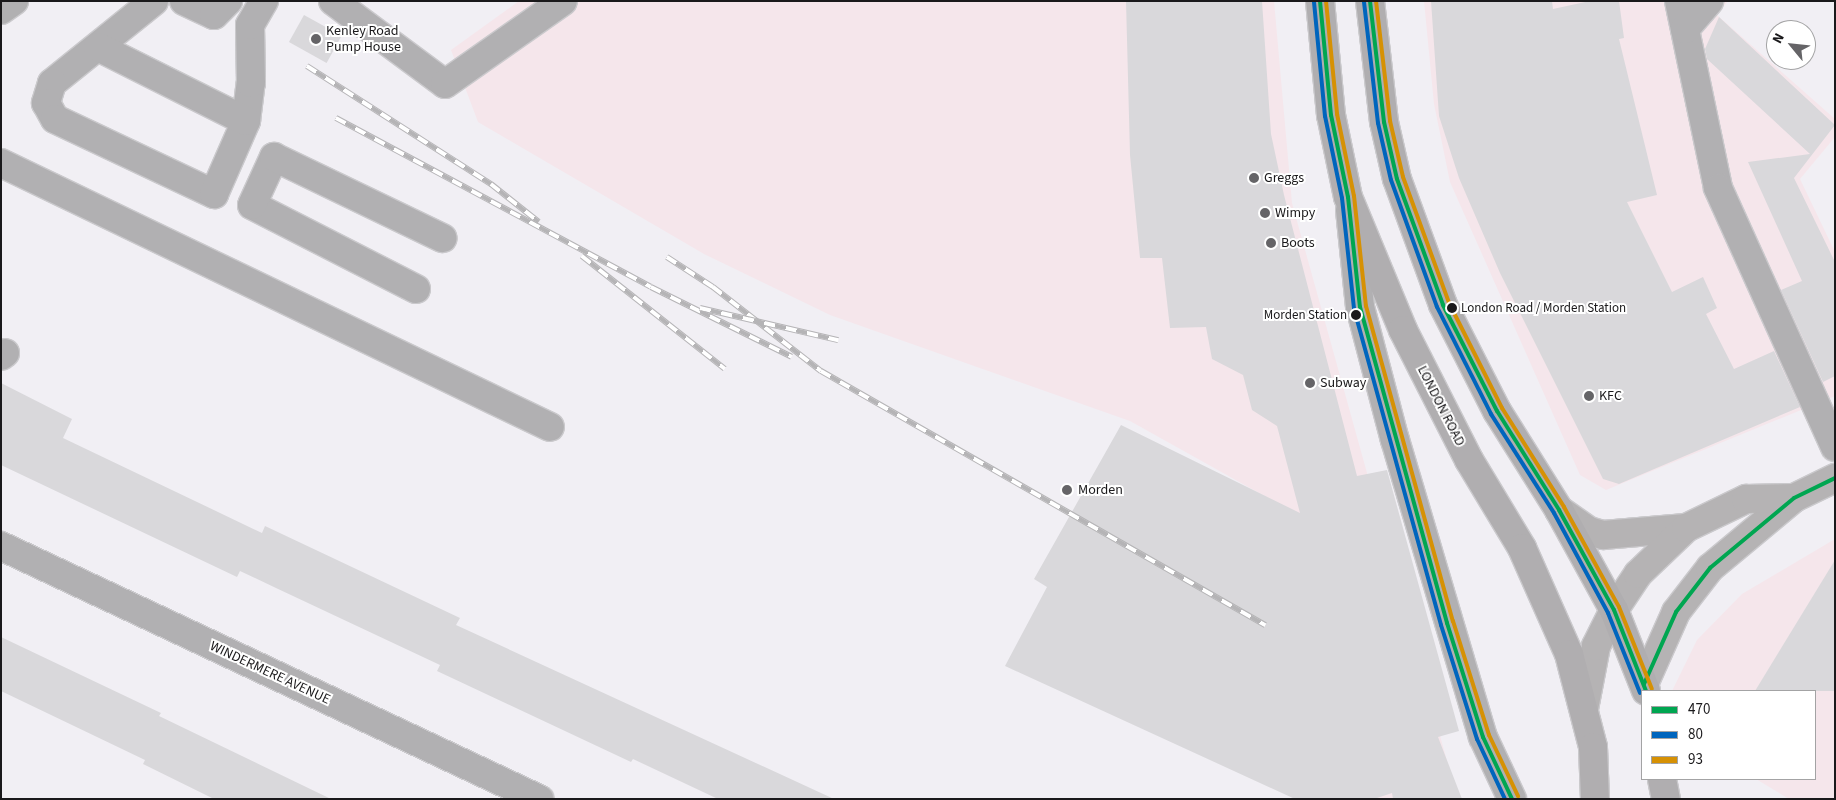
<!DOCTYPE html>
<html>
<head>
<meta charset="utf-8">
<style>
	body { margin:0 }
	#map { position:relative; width:1836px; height:800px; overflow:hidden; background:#f1eff4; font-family:"Source Sans 3",sans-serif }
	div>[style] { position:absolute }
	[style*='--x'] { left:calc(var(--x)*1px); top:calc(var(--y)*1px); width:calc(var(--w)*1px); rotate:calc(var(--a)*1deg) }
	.commercial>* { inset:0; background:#f5e6eb }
	.building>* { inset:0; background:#d9d8db; transform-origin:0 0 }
	.roads { filter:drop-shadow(1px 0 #cac9cc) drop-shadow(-1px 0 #cac9cc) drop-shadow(0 1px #cac9cc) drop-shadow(0 -1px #cac9cc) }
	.minor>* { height:28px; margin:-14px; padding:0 14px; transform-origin:14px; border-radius:14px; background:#b1b0b2 }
	.major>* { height:28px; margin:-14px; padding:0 14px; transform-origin:14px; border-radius:14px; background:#b5b3b4 }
	.highway>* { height:28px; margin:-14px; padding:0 14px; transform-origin:14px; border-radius:14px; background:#b0aeb0 }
	.rail>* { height:5.5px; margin-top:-2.75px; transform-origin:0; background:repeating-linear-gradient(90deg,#fff 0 11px,#b5b4b6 0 22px); box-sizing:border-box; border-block:1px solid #b5b4b6 }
	.bus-1>* { height:4px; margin:-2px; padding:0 2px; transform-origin:2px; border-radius:2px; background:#00a651 }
	.bus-2>* { height:4px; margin:-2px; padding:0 2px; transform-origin:2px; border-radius:2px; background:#0065bd }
	.bus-3>* { height:4px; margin:-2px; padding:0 2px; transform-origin:2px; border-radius:2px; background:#d69104 }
	.dots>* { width:14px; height:14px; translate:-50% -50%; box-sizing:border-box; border:2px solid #fff; border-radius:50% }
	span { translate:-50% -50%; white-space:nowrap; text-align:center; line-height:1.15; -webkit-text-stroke:4px #fff; paint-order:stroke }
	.bus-label { font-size:13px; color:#1a191b }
	.left { translate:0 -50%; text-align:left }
	.right { translate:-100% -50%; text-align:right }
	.poi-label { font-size:14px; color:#1a191b }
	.street-label { font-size:14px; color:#1a191b }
	.frame { position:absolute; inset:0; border:2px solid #1a191b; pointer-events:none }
	.legend { position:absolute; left:1641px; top:690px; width:175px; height:90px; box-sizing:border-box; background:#fff; border:1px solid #a3a3a4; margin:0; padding:6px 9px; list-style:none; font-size:15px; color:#1a191b }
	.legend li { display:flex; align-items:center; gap:10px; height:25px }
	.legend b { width:25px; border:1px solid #a3a3a4 }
	.north { position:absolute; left:1766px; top:20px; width:50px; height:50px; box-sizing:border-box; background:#fff; border:1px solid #a3a3a4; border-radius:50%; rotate:298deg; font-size:14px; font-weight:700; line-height:20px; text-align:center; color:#1a191b }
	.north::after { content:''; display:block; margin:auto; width:18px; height:22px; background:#656467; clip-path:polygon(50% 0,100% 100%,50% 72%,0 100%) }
</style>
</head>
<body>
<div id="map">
	<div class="commercial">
		<i style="clip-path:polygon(519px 1px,1274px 1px,1292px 203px,1454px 786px,1462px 799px,1362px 799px,1277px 503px,1130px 421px,830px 315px,704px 254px,478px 122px,451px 50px)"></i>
		<i style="clip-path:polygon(1424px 1px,1728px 1px,1717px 15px,1835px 119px,1835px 137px,1800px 179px,1835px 252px,1835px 396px,1606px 490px,1580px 475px,1450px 182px,1434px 104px)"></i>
		<i style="clip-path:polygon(1835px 539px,1835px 799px,1789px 799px,1756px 779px,1815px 779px,1815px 691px,1672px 691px,1697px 640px,1742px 594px)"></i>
	</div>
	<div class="building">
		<i style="clip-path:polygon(1126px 1px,1262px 1px,1271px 134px,1284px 195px,1357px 476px,1387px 470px,1459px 731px,1438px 737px,1462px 799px,1393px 799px,1392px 793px,1374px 799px,1295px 799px,1005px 666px,1047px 587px,1034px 579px,1121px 425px,1300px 513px,1277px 426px,1252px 410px,1243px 375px,1212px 359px,1206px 327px,1170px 328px,1162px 258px,1140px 258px,1130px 155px)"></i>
		<i style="clip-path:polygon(1431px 1px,1552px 1px,1553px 9px,1590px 1px,1619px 1px,1624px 38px,1619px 39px,1657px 195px,1627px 202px,1672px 292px,1703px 277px,1717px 308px,1706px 314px,1734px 369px,1774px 351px,1800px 407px,1619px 484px,1603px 479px,1500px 273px,1459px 178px,1439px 116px)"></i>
		<i style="left:304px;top:15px;width:43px;height:31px;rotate:29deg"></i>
		<i style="clip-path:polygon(1719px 17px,1835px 125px,1794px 178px,1835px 262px,1835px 376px,1823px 382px,1781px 290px,1802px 281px,1748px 162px,1810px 154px,1707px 59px,1705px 49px)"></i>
		<i style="clip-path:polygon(1px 383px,72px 419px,63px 438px,262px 533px,265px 526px,460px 618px,456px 625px,834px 799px,718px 799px,633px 759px,631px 762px,437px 671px,440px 665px,276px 588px,240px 571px,237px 577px,1px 465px)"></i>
		<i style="clip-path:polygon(1835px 560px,1835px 691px,1755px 691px)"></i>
		<i style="clip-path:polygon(1px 637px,161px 713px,159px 716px,331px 799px,214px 799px,143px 764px,145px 760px,1px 691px)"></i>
	</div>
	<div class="roads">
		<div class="minor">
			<i style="--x:154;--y:1;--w:131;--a:141.2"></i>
			<i style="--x:52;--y:83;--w:21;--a:107"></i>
			<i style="--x:46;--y:103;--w:18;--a:61"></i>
			<i style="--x:55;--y:119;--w:176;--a:25.3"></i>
			<i style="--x:214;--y:194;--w:80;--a:-66.3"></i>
			<i style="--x:246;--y:121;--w:38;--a:-83"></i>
			<i style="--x:251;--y:83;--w:58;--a:-91"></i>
			<i style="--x:250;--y:25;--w:28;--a:-60"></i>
			<i style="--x:184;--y:1;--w:33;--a:25"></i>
			<i style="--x:214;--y:15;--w:20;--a:-45"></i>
			<i style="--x:333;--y:1;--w:139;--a:36.5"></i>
			<i style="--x:445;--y:84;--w:144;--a:-35.1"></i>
			<i style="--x:1679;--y:1;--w:191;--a:78.2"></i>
			<i style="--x:1718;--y:188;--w:284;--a:65.7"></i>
			<i style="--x:1;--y:10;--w:16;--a:-35"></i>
			<i style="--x:1685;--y:29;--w:37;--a:-49"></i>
			<i style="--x:98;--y:47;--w:165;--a:26.6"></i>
			<i style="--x:1;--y:163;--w:609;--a:25.68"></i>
			<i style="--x:1350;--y:210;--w:98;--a:84.1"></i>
			<i style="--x:1360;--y:307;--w:138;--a:75.3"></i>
			<i style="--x:1395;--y:440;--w:310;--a:73.5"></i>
			<i style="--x:1483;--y:737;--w:68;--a:64.9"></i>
			<i style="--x:416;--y:289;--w:184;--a:-152.9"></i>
			<i style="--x:252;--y:205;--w:53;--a:-65.4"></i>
			<i style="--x:274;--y:157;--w:187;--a:25.7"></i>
			<i style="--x:1;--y:356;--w:5;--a:-37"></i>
			<i style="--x:1;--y:546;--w:595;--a:25.19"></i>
		</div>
		<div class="major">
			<i style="--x:1559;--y:510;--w:37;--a:35"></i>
			<i style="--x:1589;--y:531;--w:15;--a:16"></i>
			<i style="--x:1603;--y:535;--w:83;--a:-4.8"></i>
			<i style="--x:1644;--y:684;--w:79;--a:-66"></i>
			<i style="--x:1676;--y:612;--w:56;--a:-52.3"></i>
			<i style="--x:1710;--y:568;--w:109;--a:-39.8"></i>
			<i style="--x:1794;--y:498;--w:46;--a:-26"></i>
			<i style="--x:1584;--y:709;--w:64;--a:-79.2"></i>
			<i style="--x:1596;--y:646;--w:40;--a:-63.4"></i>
			<i style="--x:1614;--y:610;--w:43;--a:-56.3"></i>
			<i style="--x:1638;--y:574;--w:66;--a:-43.8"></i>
			<i style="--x:1686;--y:528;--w:67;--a:-25.8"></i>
			<i style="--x:1746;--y:499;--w:48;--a:-1.2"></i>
		</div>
		<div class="highway">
			<i style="--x:1320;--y:1;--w:115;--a:84.5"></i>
			<i style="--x:1331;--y:115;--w:84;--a:78.3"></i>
			<i style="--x:1348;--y:197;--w:144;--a:67.5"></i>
			<i style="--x:1403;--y:330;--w:146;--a:63.1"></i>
			<i style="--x:1469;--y:460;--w:103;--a:58.9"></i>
			<i style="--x:1522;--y:548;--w:116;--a:66.1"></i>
			<i style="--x:1569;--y:654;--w:96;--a:75.5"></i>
			<i style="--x:1593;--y:747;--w:52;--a:87.8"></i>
			<i style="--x:1370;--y:1;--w:122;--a:83.4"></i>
			<i style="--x:1384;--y:122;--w:58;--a:77.2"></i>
			<i style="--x:1397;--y:179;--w:134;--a:69.9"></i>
			<i style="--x:1443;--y:305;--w:119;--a:63"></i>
			<i style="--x:1497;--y:411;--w:117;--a:57.9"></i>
			<i style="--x:1559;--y:510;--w:114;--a:61.2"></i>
			<i style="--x:1614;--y:610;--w:87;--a:68.4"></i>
			<i style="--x:1662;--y:779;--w:20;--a:79"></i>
		</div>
	</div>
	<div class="rail">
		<i style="--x:307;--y:66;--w:219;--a:32.7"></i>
		<i style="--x:491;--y:184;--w:61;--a:38.4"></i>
		<i style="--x:336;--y:118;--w:357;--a:28.2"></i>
		<i style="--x:651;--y:287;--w:157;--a:26.4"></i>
		<i style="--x:582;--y:256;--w:182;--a:38.3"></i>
		<i style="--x:667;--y:257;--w:55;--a:33.1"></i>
		<i style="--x:713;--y:287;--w:137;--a:37.9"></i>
		<i style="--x:821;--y:371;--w:512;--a:29.77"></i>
		<i style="--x:700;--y:308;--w:142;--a:13.1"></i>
	</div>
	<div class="bus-1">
		<i style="--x:1320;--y:1;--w:115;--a:84.5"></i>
		<i style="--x:1331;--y:115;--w:84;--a:78.3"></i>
		<i style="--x:1348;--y:197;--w:111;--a:83.8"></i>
		<i style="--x:1360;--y:307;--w:328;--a:74.6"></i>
		<i style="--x:1447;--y:623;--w:120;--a:72.5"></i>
		<i style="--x:1483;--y:737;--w:68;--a:64.9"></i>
		<i style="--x:1370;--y:1;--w:122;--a:83.4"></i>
		<i style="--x:1384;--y:122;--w:58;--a:77.2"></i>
		<i style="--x:1397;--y:179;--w:134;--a:69.9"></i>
		<i style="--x:1443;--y:305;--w:119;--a:63"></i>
		<i style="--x:1497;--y:411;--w:117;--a:57.9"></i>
		<i style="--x:1559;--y:510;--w:114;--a:61.2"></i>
		<i style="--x:1614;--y:610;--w:87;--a:68.4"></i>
		<i style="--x:1644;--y:684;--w:79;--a:-66"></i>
		<i style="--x:1676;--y:612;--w:56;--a:-52.3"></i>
		<i style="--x:1710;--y:568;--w:109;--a:-39.8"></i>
		<i style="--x:1794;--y:498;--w:46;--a:-26"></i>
	</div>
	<div class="bus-2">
		<i style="--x:1314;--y:2;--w:115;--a:84.5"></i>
		<i style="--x:1325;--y:116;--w:84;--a:78.3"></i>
		<i style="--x:1342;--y:198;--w:112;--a:83.8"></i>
		<i style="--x:1354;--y:309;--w:328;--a:74.6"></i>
		<i style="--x:1441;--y:625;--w:120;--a:72.5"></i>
		<i style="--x:1477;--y:739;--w:66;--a:65"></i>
		<i style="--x:1364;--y:2;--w:122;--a:83.4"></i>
		<i style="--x:1378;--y:123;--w:58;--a:77.2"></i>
		<i style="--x:1391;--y:180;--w:135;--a:70.1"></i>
		<i style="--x:1437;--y:307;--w:120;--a:63.2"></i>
		<i style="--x:1491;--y:414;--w:117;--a:57.5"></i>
		<i style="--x:1554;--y:513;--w:114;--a:61.6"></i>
		<i style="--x:1608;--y:613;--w:86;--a:68.2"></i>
	</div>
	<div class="bus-3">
		<i style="--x:1326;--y:1;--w:114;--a:84.4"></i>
		<i style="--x:1337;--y:114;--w:84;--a:78.3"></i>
		<i style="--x:1354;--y:196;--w:111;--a:83.8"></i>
		<i style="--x:1366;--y:306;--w:327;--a:74.6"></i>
		<i style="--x:1453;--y:621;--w:120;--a:72.5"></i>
		<i style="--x:1489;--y:735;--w:68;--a:64.6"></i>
		<i style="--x:1376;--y:1;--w:121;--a:83.3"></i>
		<i style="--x:1390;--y:121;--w:57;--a:76.9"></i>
		<i style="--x:1403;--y:177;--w:134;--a:69.9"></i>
		<i style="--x:1449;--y:303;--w:118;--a:63.2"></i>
		<i style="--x:1502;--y:408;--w:117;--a:57.9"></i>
		<i style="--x:1564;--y:507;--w:114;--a:61.2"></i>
		<i style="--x:1619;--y:607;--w:88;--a:68.1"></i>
	</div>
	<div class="dots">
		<i style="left:316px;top:39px;background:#656467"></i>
		<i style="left:1254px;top:178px;background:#656467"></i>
		<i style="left:1265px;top:213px;background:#656467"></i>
		<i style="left:1271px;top:243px;background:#656467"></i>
		<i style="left:1452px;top:308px;background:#1a191b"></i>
		<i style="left:1356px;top:315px;background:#1a191b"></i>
		<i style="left:1310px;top:383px;background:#656467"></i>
		<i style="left:1589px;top:396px;background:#656467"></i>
		<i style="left:1067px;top:490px;background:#656467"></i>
	</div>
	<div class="bus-label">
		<span class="left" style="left:1461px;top:308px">London Road / Morden Station</span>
		<span class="right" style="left:1347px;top:315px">Morden Station</span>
	</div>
	<div class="poi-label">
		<span class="left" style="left:326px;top:39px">Kenley Road<br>Pump House</span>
		<span class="left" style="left:1264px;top:178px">Greggs</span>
		<span class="left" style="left:1275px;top:213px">Wimpy</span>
		<span class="left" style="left:1281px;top:243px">Boots</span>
		<span class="left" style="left:1320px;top:383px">Subway</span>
		<span class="left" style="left:1599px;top:396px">KFC</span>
		<span class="left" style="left:1078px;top:490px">Morden</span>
	</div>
	<div class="street-label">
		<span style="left:1441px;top:406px;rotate:63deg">LONDON ROAD</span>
		<span style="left:270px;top:673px;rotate:25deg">WINDERMERE AVENUE</span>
	</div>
	<div class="frame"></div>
	<ul class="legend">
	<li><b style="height:6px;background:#00a651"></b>470</li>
	<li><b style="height:6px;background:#0065bd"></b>80</li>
	<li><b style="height:6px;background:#d69104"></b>93</li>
	</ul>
	<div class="north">N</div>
</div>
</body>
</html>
